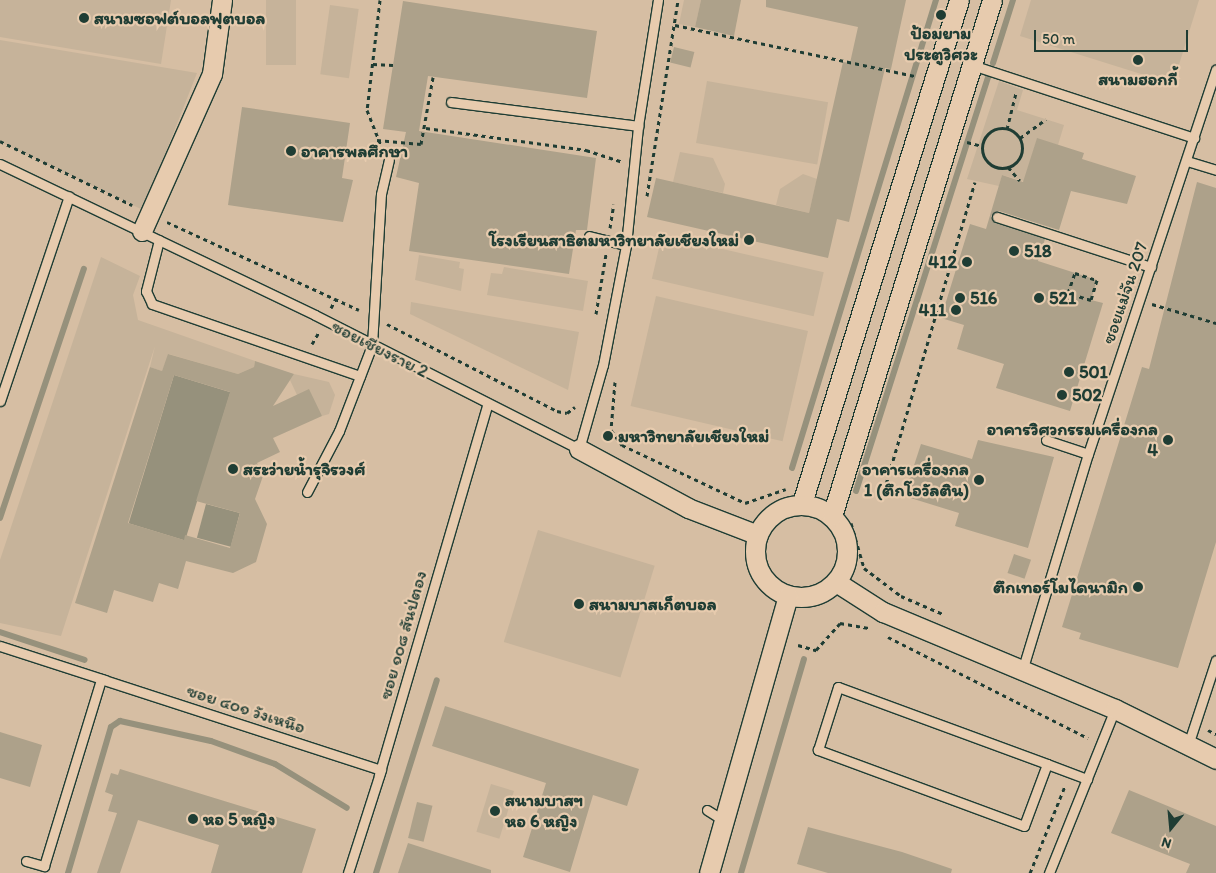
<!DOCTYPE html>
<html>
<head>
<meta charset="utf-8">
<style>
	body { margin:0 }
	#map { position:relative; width:1216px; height:873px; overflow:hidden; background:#e7cbae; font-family:Itim,"Playpen Sans Thai",sans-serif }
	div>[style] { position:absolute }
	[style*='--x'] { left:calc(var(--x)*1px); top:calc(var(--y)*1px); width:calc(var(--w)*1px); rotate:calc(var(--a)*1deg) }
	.built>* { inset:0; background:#d6bea3; transform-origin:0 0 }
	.green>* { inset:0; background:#c6b39a; transform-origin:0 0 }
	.water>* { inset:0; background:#96917c; transform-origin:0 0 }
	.stream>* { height:6px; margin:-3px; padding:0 3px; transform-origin:3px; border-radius:3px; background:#96917c }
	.building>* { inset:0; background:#ada18a; transform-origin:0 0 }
	.path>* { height:3px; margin-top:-1.5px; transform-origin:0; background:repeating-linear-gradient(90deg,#1f3d34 0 4px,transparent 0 8px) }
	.path>.ring { margin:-1.5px; padding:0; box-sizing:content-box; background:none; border:3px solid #1f3d34; border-radius:50% }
	.roads { filter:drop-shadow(1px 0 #1f3d34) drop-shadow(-1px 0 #1f3d34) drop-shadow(0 1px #1f3d34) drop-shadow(0 -1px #1f3d34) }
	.lane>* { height:9px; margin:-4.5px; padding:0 4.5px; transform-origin:4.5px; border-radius:4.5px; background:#e7cbae }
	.street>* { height:19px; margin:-9.5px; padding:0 9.5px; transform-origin:9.5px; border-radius:9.5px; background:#e7cbae }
	.street>.ring { margin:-9.5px; padding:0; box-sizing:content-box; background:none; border:19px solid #e7cbae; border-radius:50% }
	.dots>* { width:14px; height:14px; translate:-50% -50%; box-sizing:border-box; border:2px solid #e7cbae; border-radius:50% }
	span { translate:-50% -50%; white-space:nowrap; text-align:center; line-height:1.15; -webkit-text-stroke:4.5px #e7cbae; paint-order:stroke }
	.poi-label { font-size:18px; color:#1f3d34; font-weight:700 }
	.left { translate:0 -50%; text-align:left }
	.right { translate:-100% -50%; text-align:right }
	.street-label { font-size:18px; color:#1f3d34 }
	.north { position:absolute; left:1146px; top:803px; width:50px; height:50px; -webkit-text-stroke:4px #e7cbae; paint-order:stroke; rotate:197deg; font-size:14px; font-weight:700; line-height:20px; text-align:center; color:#1f3d34 }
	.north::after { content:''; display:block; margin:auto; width:18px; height:22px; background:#1f3d34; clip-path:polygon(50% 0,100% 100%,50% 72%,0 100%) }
	.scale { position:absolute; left:1034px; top:30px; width:154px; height:22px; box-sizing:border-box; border:2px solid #1f3d34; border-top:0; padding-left:6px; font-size:15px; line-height:18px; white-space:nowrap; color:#1f3d34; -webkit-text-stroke:4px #e7cbae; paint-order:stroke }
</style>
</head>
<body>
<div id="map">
	<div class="built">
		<i style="left:0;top:0;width:1216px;height:873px"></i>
	</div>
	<div class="green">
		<i style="clip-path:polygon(0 0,171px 0,161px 64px,0 37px)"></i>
		<i style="left:266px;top:0;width:30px;height:65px"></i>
		<i style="clip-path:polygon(684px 0,701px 0,695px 27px,679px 24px)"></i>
		<i style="clip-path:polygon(1031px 0,1199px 0,1173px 84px,1020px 36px)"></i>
		<i style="left:330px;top:5px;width:29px;height:70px;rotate:8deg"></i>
		<i style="clip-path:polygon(0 40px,197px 73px,143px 210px,0 142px)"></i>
		<i style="left:707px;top:81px;width:123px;height:63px;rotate:10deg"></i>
		<i style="clip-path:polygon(999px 81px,1023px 90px,1017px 110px,1064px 125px,1058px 145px,1037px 139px,1024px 181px,1002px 175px,999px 186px,967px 179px)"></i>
		<i style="clip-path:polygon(680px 152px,713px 158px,725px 184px,723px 193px,673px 182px)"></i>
		<i style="clip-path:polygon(803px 174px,817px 179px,809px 213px,776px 205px,780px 189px)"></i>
		<i style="left:662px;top:235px;width:166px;height:45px;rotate:13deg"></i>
		<i style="clip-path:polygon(419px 255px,460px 262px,459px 268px,464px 269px,461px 291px,415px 280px)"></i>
		<i style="clip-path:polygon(101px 257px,140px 276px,133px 295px,138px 320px,255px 361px,254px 367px,238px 374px,169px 354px,162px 371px,150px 367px,155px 346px,61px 636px,0 623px,0 560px)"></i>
		<i style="clip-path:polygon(504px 267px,588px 281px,583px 311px,487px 295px,491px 273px,502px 274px)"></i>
		<i style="left:656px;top:296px;width:156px;height:113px;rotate:13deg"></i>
		<i style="clip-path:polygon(411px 302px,579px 332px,568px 390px,410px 314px)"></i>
		<i style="clip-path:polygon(294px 374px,329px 382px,335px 395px,329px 414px,322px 416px,297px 395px,290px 380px)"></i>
		<i style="left:538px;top:530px;width:122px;height:117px;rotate:17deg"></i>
		<i style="left:491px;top:784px;width:24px;height:50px;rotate:17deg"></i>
	</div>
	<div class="water">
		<i style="left:174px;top:375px;width:59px;height:155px;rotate:17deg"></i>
		<i style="left:206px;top:504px;width:35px;height:35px;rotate:15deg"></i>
	</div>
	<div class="stream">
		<i style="--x:993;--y:63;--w:66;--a:-72.4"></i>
		<i style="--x:792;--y:468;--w:490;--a:-72.9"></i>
		<i style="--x:856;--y:491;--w:437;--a:-72.3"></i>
		<i style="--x:0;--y:518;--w:263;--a:-71.4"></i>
		<i style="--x:0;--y:632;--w:89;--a:18.2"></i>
		<i style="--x:68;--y:873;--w:152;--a:-73.6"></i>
		<i style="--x:111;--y:727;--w:11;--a:-34"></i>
		<i style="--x:120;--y:721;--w:93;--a:12.4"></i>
		<i style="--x:211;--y:741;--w:68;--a:19.8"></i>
		<i style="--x:275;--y:764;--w:84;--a:31.4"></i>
		<i style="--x:376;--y:873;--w:202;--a:-72.5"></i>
		<i style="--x:741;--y:873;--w:223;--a:-73.6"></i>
	</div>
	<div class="building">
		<i style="clip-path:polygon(701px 0,741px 0,734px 36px,695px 27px)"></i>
		<i style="clip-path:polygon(766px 0,906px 0,891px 69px,885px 68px,849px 222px,837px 219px,828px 258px,647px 217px,656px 178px,809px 213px,843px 62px,850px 63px,858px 27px,766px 7px)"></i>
		<i style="clip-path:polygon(403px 1px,597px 31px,587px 98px,428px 76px,419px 131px,596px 158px,587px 230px,576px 230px,569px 274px,409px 251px,419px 183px,396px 177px,406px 132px,383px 129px)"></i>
		<i style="left:674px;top:47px;width:21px;height:16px;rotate:14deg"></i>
		<i style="clip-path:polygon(242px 107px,350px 123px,342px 178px,353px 180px,343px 222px,228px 205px)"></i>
		<i style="clip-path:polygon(1037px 138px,1084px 153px,1082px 159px,1136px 176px,1127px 204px,1071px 191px,1059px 230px,999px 211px,991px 216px,995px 223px,1045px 239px,1038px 261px,1097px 280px,1091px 300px,1103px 303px,1070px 411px,996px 388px,1004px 364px,957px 349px,964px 325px,941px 318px,970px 224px,986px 229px,1002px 175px,1023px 182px)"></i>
		<i style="clip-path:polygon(1197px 182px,1216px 188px,1216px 542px,1178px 668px,1079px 639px,1081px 633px,1062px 627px,1142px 367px,1149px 369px)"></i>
		<i style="clip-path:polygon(evenodd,168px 354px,238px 374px,254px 367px,255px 361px,294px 374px,273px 406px,309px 389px,322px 416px,273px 438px,280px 452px,257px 463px,263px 476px,255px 499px,267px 524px,256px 562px,233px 573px,186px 561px,178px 589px,159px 583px,153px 602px,114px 590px,107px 613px,75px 603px,150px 367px,162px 371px,168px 354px,174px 375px,230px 392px,196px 501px,240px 513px,230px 548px,185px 535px,184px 540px,128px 523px,174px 375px)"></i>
		<i style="clip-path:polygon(978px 440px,1054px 457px,1028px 548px,955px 526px,959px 513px,904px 496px,921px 444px,972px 459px)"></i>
		<i style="left:1014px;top:554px;width:18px;height:20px;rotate:19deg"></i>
		<i style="clip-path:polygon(445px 706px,639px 769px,627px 806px,593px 795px,570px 872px,523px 857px,546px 783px,432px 746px)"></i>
		<i style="clip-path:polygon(0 732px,42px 745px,30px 787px,0 778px)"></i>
		<i style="clip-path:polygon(120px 769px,316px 829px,302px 873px,211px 873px,219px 845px,138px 820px,120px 873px,97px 873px,117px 813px,108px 811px,113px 795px,105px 792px,111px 773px,118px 775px)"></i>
		<i style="clip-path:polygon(1129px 790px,1216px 826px,1216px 873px,1186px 873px,1190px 864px,1111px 833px)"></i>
		<i style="left:417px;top:802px;width:16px;height:37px;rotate:14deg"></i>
		<i style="clip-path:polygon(808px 827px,902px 852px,952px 869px,951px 873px,828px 873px,797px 864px)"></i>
		<i style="clip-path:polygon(408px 843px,491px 870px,491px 873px,398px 873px)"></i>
	</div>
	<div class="path">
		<i style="--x:380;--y:0;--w:111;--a:96.7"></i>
		<i style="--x:367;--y:110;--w:41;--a:68.5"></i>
		<i style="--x:675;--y:25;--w:245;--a:12"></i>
		<i style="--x:373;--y:64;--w:20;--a:3"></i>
		<i style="--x:426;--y:128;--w:162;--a:7.8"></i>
		<i style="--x:586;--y:150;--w:38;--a:18"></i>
		<i class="ring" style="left:982px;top:128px;width:37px;height:37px"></i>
		<i style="--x:1007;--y:129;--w:37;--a:-76"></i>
		<i style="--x:1020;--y:138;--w:32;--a:-36"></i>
		<i style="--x:377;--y:140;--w:44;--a:5.2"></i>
		<i style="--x:421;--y:144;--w:68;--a:-79.8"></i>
		<i style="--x:0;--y:141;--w:147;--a:25.9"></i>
		<i style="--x:967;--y:142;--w:16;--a:15"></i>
		<i style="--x:1008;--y:167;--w:18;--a:49"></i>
		<i style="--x:647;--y:196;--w:198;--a:-81"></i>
		<i style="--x:167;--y:222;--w:211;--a:24.6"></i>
		<i style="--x:610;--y:228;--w:24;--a:-81"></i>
		<i style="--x:1075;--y:273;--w:23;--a:18"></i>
		<i style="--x:1097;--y:280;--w:21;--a:107"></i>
		<i style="--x:1091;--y:300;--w:24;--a:-163"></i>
		<i style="--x:1068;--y:293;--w:21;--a:-71"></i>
		<i style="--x:1152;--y:304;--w:67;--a:16.5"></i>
		<i style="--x:331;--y:308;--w:11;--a:-63"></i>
		<i style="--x:596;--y:314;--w:61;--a:-80.5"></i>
		<i style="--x:387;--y:324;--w:191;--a:27.1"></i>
		<i style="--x:557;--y:411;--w:10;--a:11"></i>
		<i style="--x:567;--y:413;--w:10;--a:-37"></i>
		<i style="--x:312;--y:344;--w:14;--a:-60"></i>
		<i style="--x:615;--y:382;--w:48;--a:94.8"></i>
		<i style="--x:611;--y:430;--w:19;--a:54"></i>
		<i style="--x:622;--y:445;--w:136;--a:25.2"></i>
		<i style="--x:745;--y:503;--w:43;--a:-18.9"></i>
		<i style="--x:884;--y:491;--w:322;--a:-73.6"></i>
		<i style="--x:851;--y:523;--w:47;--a:73.9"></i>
		<i style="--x:864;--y:568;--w:46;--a:37.1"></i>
		<i style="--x:901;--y:596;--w:46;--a:23.2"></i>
		<i style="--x:888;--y:637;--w:224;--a:26.8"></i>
		<i style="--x:798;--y:645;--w:19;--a:16"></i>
		<i style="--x:816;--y:650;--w:36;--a:-48"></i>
		<i style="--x:840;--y:623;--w:29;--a:10"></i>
		<i style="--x:1208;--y:730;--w:9;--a:27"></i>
		<i style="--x:1030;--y:873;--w:94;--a:-68.1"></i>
	</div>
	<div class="roads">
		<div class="lane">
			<i style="--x:972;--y:65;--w:234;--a:18.2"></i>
			<i style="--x:451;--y:102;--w:189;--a:7.3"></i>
			<i style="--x:1187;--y:161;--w:30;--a:17"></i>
			<i style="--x:0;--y:164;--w:349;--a:25.6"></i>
			<i style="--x:315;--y:315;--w:296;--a:26.9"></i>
			<i style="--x:579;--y:449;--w:87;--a:-74.1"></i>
			<i style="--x:603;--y:365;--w:122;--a:-79.1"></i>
			<i style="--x:626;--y:245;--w:120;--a:-84.2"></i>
			<i style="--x:638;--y:126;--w:128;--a:-81"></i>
			<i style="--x:997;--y:217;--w:162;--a:18"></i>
			<i style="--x:589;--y:236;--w:38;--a:14"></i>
			<i style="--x:626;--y:245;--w:4;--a:-90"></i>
			<i style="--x:159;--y:240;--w:53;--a:104.3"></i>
			<i style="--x:146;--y:291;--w:14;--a:65"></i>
			<i style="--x:152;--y:304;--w:220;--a:19.1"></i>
			<i style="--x:0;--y:401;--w:216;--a:-71.4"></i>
			<i style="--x:1046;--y:440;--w:44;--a:18.4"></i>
			<i style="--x:307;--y:492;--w:69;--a:-62.3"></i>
			<i style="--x:339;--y:431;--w:92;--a:-69"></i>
			<i style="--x:372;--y:345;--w:151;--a:-86.6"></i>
			<i style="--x:381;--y:194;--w:35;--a:-77"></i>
			<i style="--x:0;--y:646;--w:110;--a:17.9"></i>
			<i style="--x:1022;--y:671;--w:227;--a:-73.1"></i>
			<i style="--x:1088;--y:454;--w:405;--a:-71.6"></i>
			<i style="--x:1188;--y:745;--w:89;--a:-71.8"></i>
			<i style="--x:1047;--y:764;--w:66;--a:110.4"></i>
			<i style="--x:1024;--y:826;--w:220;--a:-159.7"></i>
			<i style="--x:818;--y:750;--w:66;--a:-72.4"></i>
			<i style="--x:838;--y:687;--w:223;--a:20.2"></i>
			<i style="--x:1047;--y:764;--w:43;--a:20.6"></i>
			<i style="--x:379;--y:775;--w:385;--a:-73.7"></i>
			<i style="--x:707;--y:810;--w:19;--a:32"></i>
			<i style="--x:26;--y:861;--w:19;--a:16"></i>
			<i style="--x:44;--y:866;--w:195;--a:-73"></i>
			<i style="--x:101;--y:679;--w:294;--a:18"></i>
			<i style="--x:381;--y:770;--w:108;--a:107.8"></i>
			<i style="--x:1049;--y:873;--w:177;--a:-68.1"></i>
		</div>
		<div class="street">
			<i style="--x:142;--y:231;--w:172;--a:-66"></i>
			<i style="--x:212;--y:74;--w:75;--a:-82.3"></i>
			<i style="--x:579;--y:449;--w:124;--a:28.4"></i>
			<i style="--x:688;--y:508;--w:75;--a:21.1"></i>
			<i style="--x:802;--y:503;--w:527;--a:-72.67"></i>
			<i class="ring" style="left:755px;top:505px;width:73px;height:73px"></i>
			<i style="--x:832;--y:516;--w:540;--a:-72.77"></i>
			<i style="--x:836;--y:582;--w:56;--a:32.6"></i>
			<i style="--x:883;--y:612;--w:251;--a:22.7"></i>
			<i style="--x:1115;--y:709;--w:113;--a:26.3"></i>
			<i style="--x:709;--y:873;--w:288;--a:-74.1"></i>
		</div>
	</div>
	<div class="dots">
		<i style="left:941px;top:15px;background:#1f3d34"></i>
		<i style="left:84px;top:18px;background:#1f3d34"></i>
		<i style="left:1138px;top:60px;background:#1f3d34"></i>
		<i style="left:291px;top:151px;background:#1f3d34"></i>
		<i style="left:749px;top:240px;background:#1f3d34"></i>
		<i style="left:1014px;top:251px;background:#1f3d34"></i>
		<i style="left:967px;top:262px;background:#1f3d34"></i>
		<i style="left:960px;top:298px;background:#1f3d34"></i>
		<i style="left:1039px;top:298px;background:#1f3d34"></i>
		<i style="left:956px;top:310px;background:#1f3d34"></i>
		<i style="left:1069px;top:372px;background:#1f3d34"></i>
		<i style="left:1062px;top:395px;background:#1f3d34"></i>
		<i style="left:608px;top:436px;background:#1f3d34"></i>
		<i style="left:1168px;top:440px;background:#1f3d34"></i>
		<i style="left:233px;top:469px;background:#1f3d34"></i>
		<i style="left:979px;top:480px;background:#1f3d34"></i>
		<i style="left:1138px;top:587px;background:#1f3d34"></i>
		<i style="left:579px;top:604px;background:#1f3d34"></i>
		<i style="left:495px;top:811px;background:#1f3d34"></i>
		<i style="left:193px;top:819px;background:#1f3d34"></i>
	</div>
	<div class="poi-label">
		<span class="left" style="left:94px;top:18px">สนามซอฟต์บอลฟุตบอล</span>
		<span style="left:941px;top:44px">ป้อมยาม<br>ประตูวิศวะ</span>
		<span style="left:1138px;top:79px">สนามฮอกกี้</span>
		<span class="left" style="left:301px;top:151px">อาคารพลศึกษา</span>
		<span class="right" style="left:739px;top:240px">โรงเรียนสาธิตมหาวิทยาลัยเชียงใหม่</span>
		<span class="left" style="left:1024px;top:251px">518</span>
		<span class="right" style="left:957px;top:262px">412</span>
		<span class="left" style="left:970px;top:298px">516</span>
		<span class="left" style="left:1049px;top:298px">521</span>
		<span class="right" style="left:946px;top:310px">411</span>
		<span class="left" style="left:1079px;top:372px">501</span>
		<span class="left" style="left:1072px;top:395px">502</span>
		<span class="right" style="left:1158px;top:440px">อาคารวิศวกรรมเครื่องกล<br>4</span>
		<span class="left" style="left:618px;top:436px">มหาวิทยาลัยเชียงใหม่</span>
		<span class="left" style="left:243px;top:469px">สระว่ายน้ำรุจิรวงศ์</span>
		<span class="right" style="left:969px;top:480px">อาคารเครื่องกล<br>1 (ตึกโอวัลติน)</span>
		<span class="right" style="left:1128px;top:587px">ตึกเทอร์โมไดนามิก</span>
		<span class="left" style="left:589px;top:604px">สนามบาสเก็ตบอล</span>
		<span class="left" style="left:505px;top:811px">สนามบาสฯ<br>หอ 6 หญิง</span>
		<span class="left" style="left:203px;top:819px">หอ 5 หญิง</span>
	</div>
	<div class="street-label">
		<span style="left:1125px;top:293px;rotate:-71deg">ซอยแม่จัน 207</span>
		<span style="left:380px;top:349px;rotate:27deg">ซอยเชียงราย 2</span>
		<span style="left:403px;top:635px;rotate:-74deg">ซอย ๑๐๘ สันป่ตอง</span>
		<span style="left:246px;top:709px;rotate:18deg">ซอย ๔๐๑ วังเหนึอ</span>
	</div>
	<div class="north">N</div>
	<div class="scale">50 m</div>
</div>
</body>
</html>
